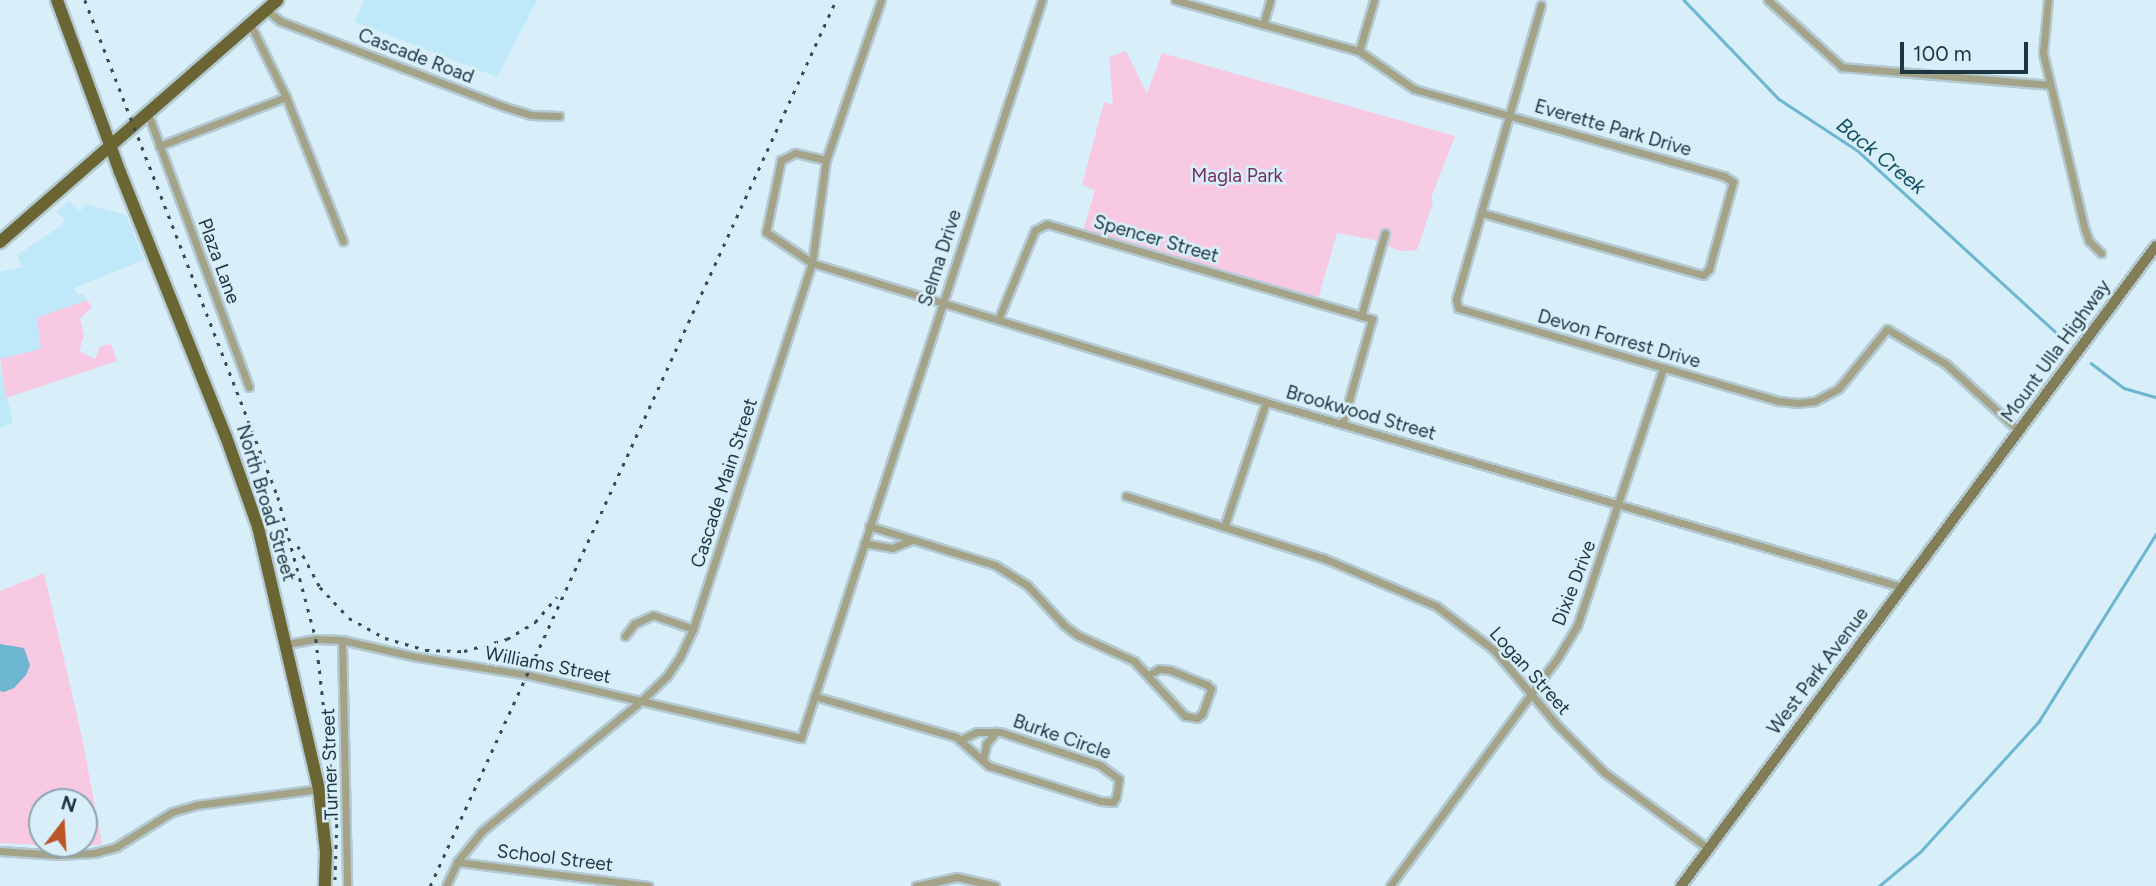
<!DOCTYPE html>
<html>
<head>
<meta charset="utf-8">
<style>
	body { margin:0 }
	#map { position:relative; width:2156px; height:886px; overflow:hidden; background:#d8eff9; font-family:Figtree,sans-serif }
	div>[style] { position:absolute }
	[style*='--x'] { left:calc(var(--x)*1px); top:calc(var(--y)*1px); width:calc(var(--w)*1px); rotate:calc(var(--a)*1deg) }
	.built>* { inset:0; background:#bfe8f8 }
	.green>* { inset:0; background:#f7c9e3 }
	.water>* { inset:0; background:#6cb6d1 }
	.stream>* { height:2.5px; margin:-1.25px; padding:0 1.25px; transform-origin:1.25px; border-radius:1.25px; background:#6cb6d1 }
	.roads { filter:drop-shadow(2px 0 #b3cad4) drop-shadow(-2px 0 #b3cad4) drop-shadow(0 2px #b3cad4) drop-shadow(0 -2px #b3cad4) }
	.minor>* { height:7px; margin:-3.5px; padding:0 3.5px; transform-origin:3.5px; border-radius:3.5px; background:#a4a287 }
	.secondary>* { height:10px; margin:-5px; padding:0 5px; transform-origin:5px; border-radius:5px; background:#827e57 }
	.primary>* { height:12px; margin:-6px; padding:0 6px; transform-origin:6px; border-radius:6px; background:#6a6533 }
	.rail>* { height:2.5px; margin-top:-1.25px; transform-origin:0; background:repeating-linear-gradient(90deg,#334c55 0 3.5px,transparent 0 10.5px) }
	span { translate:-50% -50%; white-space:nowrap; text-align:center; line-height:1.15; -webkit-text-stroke:5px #d8eff9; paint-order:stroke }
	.street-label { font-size:19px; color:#1d363f }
	.park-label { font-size:19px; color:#752f5d }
	.water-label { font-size:21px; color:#145265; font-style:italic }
	.north { position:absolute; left:28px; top:788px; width:70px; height:70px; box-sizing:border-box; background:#d8eff9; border:2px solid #8da5af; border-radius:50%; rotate:17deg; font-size:19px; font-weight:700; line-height:28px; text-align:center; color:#1d363f }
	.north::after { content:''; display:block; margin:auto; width:24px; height:32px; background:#bc5627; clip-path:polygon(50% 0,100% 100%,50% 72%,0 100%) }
	.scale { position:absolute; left:1900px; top:42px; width:128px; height:32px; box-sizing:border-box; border:4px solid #1d363f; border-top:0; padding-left:9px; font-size:21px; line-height:24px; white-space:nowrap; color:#1d363f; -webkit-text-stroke:5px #d8eff9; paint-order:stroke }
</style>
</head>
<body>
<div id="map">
	<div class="built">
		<i style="clip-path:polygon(364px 0,537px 0,497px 77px,355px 22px)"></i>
		<i style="clip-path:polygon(69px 201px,80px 211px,86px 204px,126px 215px,144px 260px,74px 288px,78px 295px,83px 293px,87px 300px,37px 318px,41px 349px,0 359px,0 272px,22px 267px,17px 255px,62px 225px,65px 219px,56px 212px)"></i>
		<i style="clip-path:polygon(0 367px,13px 423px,0 428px)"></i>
	</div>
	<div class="green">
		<i style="clip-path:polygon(1126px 51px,1147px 94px,1162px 53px,1455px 136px,1431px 198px,1433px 202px,1417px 250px,1400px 251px,1374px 240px,1337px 233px,1317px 303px,1082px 234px,1095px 190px,1082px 185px,1104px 102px,1113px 105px,1109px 57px)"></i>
		<i style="clip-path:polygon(87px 300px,92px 307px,80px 319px,84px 336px,79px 351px,95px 359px,100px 346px,111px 344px,117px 361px,6px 398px,0 359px,41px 349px,37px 318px)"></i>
		<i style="clip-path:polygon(evenodd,44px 573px,82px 737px,102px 844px,82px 847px,0 843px,0 591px,44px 573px,42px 802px,84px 802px,84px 844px,42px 844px,42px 802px)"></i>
	</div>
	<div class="water">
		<i style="clip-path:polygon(0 644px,24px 648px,30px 665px,26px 675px,14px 688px,4px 692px,0 691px)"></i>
	</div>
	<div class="stream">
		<i style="--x:1684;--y:0;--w:137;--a:46.2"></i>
		<i style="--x:1779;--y:99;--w:93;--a:33.2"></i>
		<i style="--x:1857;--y:150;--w:274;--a:42.5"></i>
		<i style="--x:2091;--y:363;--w:41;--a:37.1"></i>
		<i style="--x:2124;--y:388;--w:33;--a:16"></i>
		<i style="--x:1879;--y:886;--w:53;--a:-39.7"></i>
		<i style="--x:1920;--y:852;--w:177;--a:-47.7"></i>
		<i style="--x:2039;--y:721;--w:221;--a:-58"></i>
	</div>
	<div class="roads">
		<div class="minor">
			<i style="--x:1175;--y:0;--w:191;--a:15.5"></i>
			<i style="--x:1359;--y:51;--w:67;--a:34.6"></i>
			<i style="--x:1414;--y:89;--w:322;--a:15.7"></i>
			<i style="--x:1724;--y:176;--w:11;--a:34"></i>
			<i style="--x:1733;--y:182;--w:90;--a:105.4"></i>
			<i style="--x:1709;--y:269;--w:8;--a:135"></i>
			<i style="--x:1703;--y:275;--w:230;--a:-164.3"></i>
			<i style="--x:1768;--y:0;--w:100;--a:42.2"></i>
			<i style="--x:1842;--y:67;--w:209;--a:4.9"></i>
			<i style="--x:2048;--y:0;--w:53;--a:95.4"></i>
			<i style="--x:2043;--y:53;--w:182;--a:76.7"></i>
			<i style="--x:2085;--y:230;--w:12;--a:70"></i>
			<i style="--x:2089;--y:241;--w:17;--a:45"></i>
			<i style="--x:1541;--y:5;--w:306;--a:106.1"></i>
			<i style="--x:1456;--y:299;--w:9;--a:77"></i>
			<i style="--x:1458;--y:308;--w:334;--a:16.2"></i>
			<i style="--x:1779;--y:401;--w:20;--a:6"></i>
			<i style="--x:1799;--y:403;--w:16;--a:-7"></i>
			<i style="--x:1815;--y:401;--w:27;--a:-28"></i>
			<i style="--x:1839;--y:388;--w:76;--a:-50.9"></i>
			<i style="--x:1887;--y:329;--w:69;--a:30.7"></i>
			<i style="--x:1946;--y:364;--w:99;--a:42.5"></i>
			<i style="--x:266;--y:10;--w:18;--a:38"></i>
			<i style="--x:280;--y:21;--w:241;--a:20.9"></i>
			<i style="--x:505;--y:107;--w:27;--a:17"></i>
			<i style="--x:531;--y:115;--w:28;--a:2"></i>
			<i style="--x:250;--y:24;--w:81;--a:63.7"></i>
			<i style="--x:286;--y:97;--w:155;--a:68.4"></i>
			<i style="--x:1263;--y:25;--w:26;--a:-74"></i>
			<i style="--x:1359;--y:51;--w:53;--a:-73.6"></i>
			<i style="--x:148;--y:114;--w:291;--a:69.7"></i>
			<i style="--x:159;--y:146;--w:136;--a:-21.1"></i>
			<i style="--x:826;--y:160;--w:32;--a:-167"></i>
			<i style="--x:795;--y:153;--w:16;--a:153"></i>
			<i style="--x:781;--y:160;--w:74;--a:101.8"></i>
			<i style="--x:766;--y:232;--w:55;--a:34"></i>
			<i style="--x:812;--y:263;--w:475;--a:17"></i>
			<i style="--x:1266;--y:402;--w:662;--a:16.22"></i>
			<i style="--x:1361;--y:316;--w:86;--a:-73.9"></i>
			<i style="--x:998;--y:320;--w:97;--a:-67.7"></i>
			<i style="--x:1035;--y:230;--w:13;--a:-27"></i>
			<i style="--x:1047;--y:224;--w:339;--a:16.3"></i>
			<i style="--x:1372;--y:319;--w:109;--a:105.9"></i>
			<i style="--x:1126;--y:496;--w:207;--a:17.5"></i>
			<i style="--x:1323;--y:558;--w:123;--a:23"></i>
			<i style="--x:1436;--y:606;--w:73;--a:37.2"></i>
			<i style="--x:1494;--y:650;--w:99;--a:49.9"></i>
			<i style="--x:1558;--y:726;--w:66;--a:45"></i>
			<i style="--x:1605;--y:773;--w:129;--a:36.2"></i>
			<i style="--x:869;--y:526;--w:132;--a:17.2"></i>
			<i style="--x:995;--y:565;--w:39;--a:32"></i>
			<i style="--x:1028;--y:586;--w:53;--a:47.3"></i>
			<i style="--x:1064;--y:625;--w:16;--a:38"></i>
			<i style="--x:1077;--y:635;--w:63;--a:24.5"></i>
			<i style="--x:1134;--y:661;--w:75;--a:47.2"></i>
			<i style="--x:1185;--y:716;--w:12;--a:9"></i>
			<i style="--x:1197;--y:718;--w:6;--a:-39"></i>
			<i style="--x:1202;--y:714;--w:27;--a:-70"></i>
			<i style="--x:1211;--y:689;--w:6;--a:-135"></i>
			<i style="--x:1207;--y:685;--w:40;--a:-158"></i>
			<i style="--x:1170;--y:670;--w:11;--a:-175"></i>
			<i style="--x:1159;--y:669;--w:13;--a:151"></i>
			<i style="--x:1224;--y:527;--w:132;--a:-71.4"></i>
			<i style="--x:864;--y:543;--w:28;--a:10"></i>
			<i style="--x:892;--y:548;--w:22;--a:-22"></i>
			<i style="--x:625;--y:636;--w:15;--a:-53"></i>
			<i style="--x:634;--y:624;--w:21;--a:-25"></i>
			<i style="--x:653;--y:615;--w:42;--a:19.3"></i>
			<i style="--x:342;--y:640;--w:246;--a:88.8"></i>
			<i style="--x:287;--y:644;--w:29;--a:-10"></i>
			<i style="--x:316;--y:639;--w:26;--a:2"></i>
			<i style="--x:342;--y:640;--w:77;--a:12.8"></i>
			<i style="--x:417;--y:657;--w:112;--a:9.2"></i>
			<i style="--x:528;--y:675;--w:280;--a:13"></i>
			<i style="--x:801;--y:738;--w:776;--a:-71.92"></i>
			<i style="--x:814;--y:696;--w:148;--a:16.1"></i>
			<i style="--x:956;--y:737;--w:44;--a:41.3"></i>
			<i style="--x:989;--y:766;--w:117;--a:17.4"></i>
			<i style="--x:1101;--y:801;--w:12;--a:5"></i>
			<i style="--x:1113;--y:802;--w:6;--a:-59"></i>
			<i style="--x:1116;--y:797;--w:18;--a:-81"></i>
			<i style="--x:1119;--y:779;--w:24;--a:-144"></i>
			<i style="--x:1100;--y:765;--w:105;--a:-161.7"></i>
			<i style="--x:1000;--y:732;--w:23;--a:180"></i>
			<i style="--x:977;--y:732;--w:19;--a:155"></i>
			<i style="--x:983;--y:760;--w:16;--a:-79"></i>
			<i style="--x:986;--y:744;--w:16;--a:-50"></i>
			<i style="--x:0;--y:851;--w:58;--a:3.9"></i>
			<i style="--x:58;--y:855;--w:36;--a:-3"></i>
			<i style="--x:94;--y:853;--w:23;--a:-15"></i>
			<i style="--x:116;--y:847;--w:66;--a:-32"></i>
			<i style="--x:172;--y:812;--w:25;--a:-16"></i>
			<i style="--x:196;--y:805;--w:124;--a:-7.4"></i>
			<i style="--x:457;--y:862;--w:193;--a:7.1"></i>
			<i style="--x:446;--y:886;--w:26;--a:-65"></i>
			<i style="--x:457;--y:862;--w:38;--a:-51"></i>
			<i style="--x:481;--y:832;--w:208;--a:-39.3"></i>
			<i style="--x:642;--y:700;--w:35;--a:-44"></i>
			<i style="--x:667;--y:676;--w:23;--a:-56"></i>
			<i style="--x:680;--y:657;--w:31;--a:-65"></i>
			<i style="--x:693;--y:629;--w:385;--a:-72"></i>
			<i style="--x:812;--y:263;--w:104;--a:-82.3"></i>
			<i style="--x:826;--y:160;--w:169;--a:-71"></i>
			<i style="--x:916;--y:886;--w:42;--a:-12.4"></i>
			<i style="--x:957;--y:877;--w:39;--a:13"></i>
			<i style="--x:1390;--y:886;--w:282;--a:-53.7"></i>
			<i style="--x:1557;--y:659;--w:39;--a:-59"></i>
			<i style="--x:1577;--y:626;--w:271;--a:-71.5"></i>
		</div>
		<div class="secondary">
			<i style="--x:1681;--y:886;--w:797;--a:-53.42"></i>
		</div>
		<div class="primary">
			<i style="--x:57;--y:0;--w:183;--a:69.9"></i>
			<i style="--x:120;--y:172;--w:285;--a:68.2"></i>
			<i style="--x:226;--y:437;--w:96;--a:70.4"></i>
			<i style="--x:258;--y:527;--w:269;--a:76.9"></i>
			<i style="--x:319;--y:789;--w:63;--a:83.7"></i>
			<i style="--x:326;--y:852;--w:34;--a:92"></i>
			<i style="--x:0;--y:242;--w:368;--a:-41.1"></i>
		</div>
	</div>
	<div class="rail">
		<i style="--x:85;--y:0;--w:533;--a:68.78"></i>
		<i style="--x:278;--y:497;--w:147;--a:75"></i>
		<i style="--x:316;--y:639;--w:186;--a:83.5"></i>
		<i style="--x:337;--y:824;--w:62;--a:91.8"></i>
		<i style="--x:298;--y:546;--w:47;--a:61.8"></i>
		<i style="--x:320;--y:587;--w:42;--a:46.9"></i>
		<i style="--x:349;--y:618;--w:41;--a:29.1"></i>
		<i style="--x:385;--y:638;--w:43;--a:16.3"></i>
		<i style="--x:426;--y:650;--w:38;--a:2"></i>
		<i style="--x:464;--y:651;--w:45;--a:-15.6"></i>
		<i style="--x:507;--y:639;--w:33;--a:-31"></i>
		<i style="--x:535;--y:622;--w:33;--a:-49"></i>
		<i style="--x:430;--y:886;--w:975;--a:-65.38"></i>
	</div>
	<div class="street-label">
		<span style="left:416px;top:56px;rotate:21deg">Cascade Road</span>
		<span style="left:1613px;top:128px;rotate:16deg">Everette Park Drive</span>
		<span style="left:1156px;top:239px;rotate:16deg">Spencer Street</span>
		<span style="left:940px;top:258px;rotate:-72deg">Selma Drive</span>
		<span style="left:219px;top:261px;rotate:70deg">Plaza Lane</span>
		<span style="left:1619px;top:339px;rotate:16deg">Devon Forrest Drive</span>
		<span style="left:2056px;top:351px;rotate:-54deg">Mount Ulla Highway</span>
		<span style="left:1361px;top:413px;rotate:16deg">Brookwood Street</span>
		<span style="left:724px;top:483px;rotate:-72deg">Cascade Main Street</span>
		<span style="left:266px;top:503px;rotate:73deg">North Broad Street</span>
		<span style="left:1574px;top:583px;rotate:-69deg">Dixie Drive</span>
		<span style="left:548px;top:665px;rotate:11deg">Williams Street</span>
		<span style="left:1530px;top:671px;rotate:48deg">Logan Street</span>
		<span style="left:1818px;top:671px;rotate:-53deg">West Park Avenue</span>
		<span style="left:1062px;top:737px;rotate:19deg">Burke Circle</span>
		<span style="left:330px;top:764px;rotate:-92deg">Turner Street</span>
		<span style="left:555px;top:858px;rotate:7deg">School Street</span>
	</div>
	<div class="park-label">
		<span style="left:1237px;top:176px">Magla Park</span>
	</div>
	<div class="water-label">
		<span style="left:1881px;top:156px;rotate:39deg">Back Creek</span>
	</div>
	<div class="north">N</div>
	<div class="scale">100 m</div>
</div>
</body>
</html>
